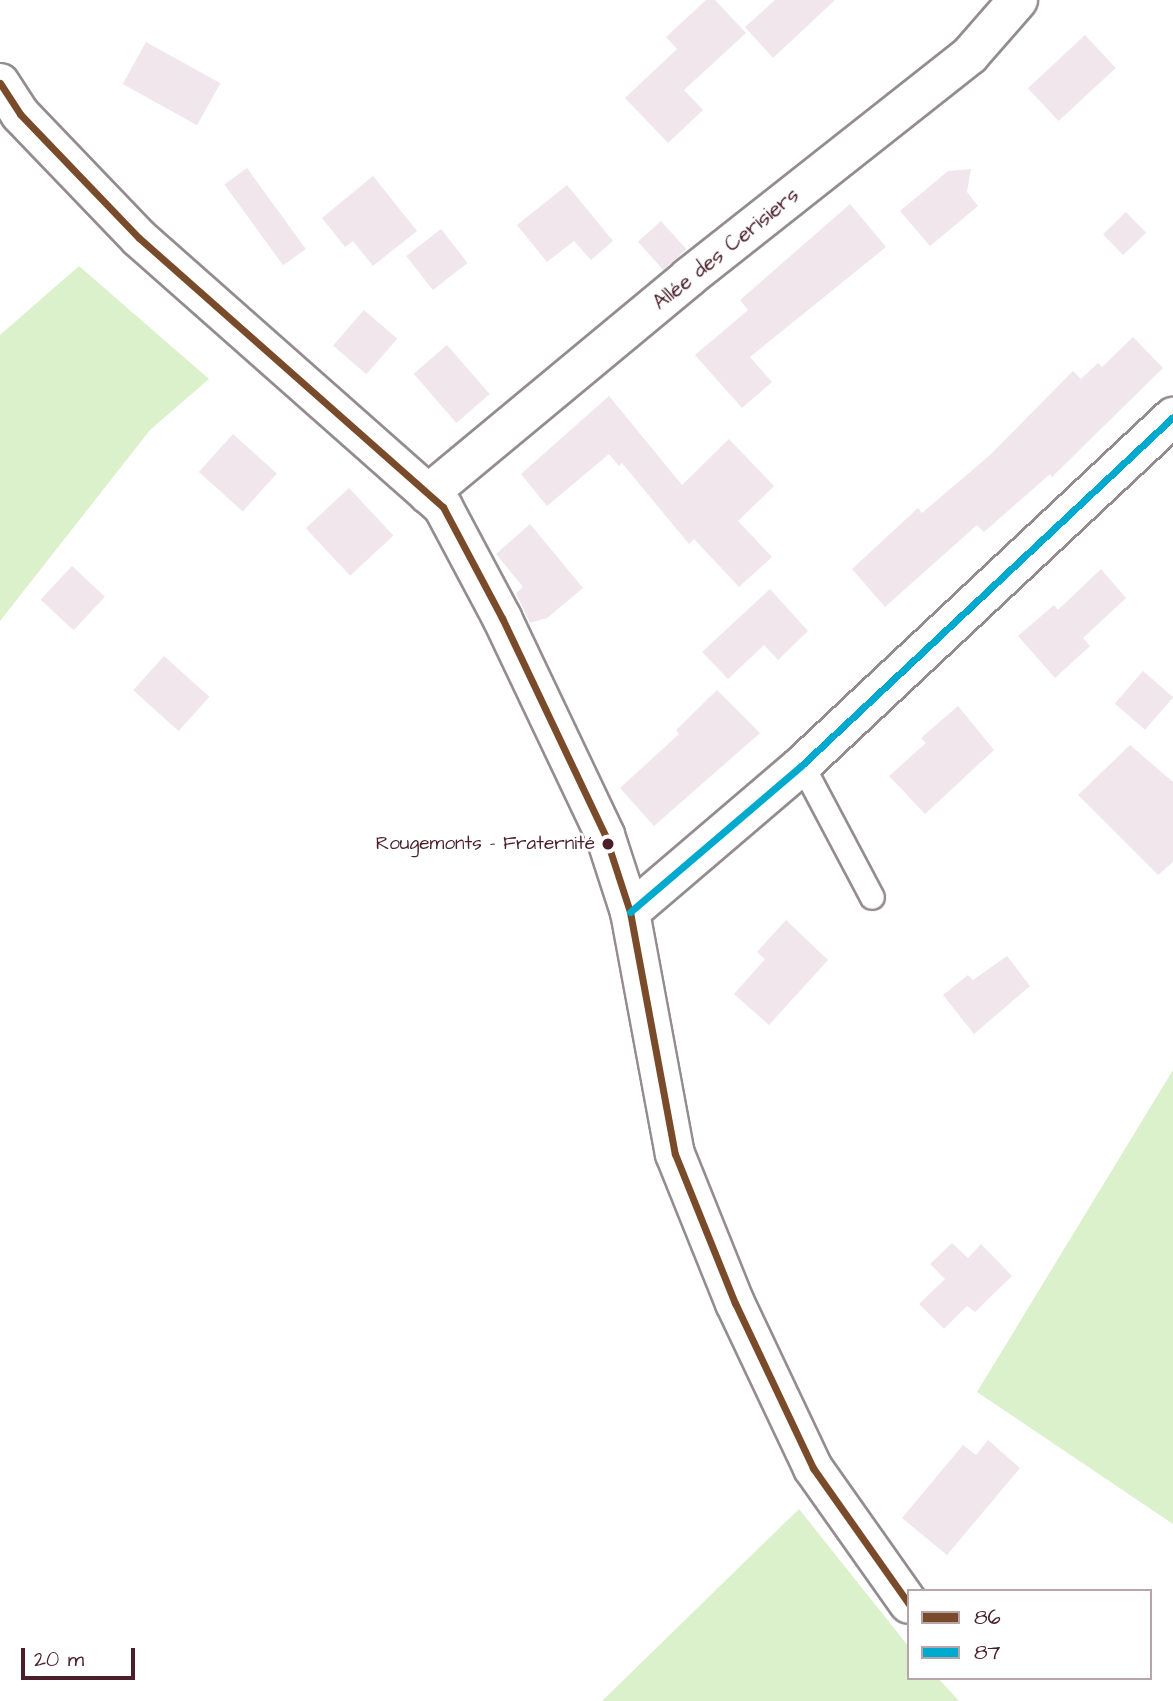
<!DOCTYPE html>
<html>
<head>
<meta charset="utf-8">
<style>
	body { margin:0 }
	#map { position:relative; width:1173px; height:1701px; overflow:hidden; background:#fff; font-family:"Architects Daughter",sans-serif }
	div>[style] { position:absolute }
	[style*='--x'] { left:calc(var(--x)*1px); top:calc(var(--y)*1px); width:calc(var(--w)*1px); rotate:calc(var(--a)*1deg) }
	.green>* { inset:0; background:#daf1cc }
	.building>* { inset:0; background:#f0e6eb; transform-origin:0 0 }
	.roads { filter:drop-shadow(2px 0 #948c8e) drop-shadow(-2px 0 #948c8e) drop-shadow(0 2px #948c8e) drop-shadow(0 -2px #948c8e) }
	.lane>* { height:23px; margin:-11.5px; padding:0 11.5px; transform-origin:11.5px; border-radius:11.5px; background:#fff }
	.street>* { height:38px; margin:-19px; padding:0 19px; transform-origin:19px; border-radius:19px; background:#fff }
	.bus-1>* { height:7px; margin:-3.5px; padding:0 3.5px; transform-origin:3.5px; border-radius:3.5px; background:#7a4b2a }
	.bus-2>* { height:7px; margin:-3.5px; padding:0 3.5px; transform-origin:3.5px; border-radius:3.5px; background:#00a9ce }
	.dots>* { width:19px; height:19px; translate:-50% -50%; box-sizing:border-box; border:4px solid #fff; border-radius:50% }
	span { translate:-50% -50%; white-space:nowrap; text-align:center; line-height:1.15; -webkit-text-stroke:5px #fff; paint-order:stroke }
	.bus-label { font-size:19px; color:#4a1f2b }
	.right { translate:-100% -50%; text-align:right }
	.street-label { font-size:21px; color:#4a1f2b }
	.legend { position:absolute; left:907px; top:1589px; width:245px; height:91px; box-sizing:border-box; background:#fff; border:2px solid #b7a5aa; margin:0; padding:9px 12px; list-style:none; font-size:21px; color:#4a1f2b }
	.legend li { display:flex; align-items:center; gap:14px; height:35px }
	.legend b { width:35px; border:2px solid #b7a5aa }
	.scale { position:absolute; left:21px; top:1648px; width:114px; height:32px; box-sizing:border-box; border:4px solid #4a1f2b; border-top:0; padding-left:9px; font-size:21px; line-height:24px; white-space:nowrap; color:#4a1f2b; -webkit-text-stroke:5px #fff; paint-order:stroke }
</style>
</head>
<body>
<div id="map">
	<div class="green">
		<i style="clip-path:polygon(79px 266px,209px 379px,150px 430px,0 621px,0 335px)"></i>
		<i style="clip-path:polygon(1173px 1070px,1173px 1524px,977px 1392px)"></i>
		<i style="clip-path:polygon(799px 1509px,909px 1647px,909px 1678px,938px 1678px,959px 1701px,602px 1701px)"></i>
	</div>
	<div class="building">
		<i style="clip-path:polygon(706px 0,715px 0,746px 33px,684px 90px,703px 110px,668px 143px,625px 98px,677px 49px,666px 37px)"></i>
		<i style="clip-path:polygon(775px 0,835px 0,773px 58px,745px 27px)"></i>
		<i style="left:1085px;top:35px;width:45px;height:78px;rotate:47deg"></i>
		<i style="left:146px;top:42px;width:85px;height:48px;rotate:29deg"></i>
		<i style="left:247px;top:168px;width:100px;height:28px;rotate:54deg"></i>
		<i style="clip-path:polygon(971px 169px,967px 192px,978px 206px,930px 246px,900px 211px,948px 171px)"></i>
		<i style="clip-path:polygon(373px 176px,417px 231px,373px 266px,353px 241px,345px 247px,322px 218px)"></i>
		<i style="clip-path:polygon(567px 185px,613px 241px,591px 260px,574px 241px,547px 262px,517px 225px)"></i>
		<i style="clip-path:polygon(850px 204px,886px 247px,750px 357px,772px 382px,742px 408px,695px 355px,748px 310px,740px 300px)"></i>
		<i style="left:1126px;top:212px;width:29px;height:32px;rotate:46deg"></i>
		<i style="left:661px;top:221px;width:38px;height:31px;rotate:48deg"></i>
		<i style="left:441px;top:229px;width:43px;height:44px;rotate:52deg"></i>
		<i style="left:364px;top:310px;width:44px;height:47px;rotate:41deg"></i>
		<i style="clip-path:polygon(1133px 337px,1163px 368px,1052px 477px,1050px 474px,984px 532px,977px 525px,885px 607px,852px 569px,918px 508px,922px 513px,990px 455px,1073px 371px,1081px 379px,1098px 363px,1102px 367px)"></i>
		<i style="left:447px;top:345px;width:65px;height:44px;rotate:49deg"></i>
		<i style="clip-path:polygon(609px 396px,682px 485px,729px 439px,774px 486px,738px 521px,772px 557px,739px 587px,694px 539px,689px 544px,622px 463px,619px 466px,609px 454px,547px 506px,521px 474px)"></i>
		<i style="left:233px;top:434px;width:59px;height:51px;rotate:42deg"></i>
		<i style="left:349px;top:488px;width:65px;height:59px;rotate:47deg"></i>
		<i style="clip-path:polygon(530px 524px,583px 588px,547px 618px,530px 623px,516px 593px,523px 587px,496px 554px)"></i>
		<i style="left:72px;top:566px;width:45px;height:46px;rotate:43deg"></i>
		<i style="clip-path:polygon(1101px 569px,1126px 598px,1083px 638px,1090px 646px,1055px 678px,1018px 636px,1054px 605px,1058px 610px)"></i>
		<i style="clip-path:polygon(770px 589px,808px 631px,778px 660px,764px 645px,728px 679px,702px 652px)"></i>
		<i style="left:164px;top:656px;width:61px;height:46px;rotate:42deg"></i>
		<i style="left:1143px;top:671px;width:40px;height:43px;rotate:41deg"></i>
		<i style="clip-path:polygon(717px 690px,760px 733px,654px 826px,620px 788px,679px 734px,676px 730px)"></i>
		<i style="clip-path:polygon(958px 706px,994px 750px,925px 814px,889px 776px,926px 743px,921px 738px)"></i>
		<i style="clip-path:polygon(1130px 745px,1173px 782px,1173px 862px,1158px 875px,1078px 795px)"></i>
		<i style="clip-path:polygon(786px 920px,828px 960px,769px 1025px,734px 994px,765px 959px,757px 952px)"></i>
		<i style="clip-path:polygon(1007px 956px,1030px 986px,974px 1034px,943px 995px,968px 975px,973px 980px)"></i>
		<i style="clip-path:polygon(952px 1243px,968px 1258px,981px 1244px,1012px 1276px,975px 1312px,967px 1306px,944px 1329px,919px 1304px,945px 1279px,930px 1264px)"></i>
		<i style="clip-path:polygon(988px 1440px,1020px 1468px,947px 1555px,902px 1518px,963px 1445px,976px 1455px)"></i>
	</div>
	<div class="roads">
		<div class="lane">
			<i style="--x:802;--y:765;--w:149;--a:62.1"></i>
		</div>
		<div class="street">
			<i style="--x:0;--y:83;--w:37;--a:57"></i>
			<i style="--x:20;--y:114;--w:172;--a:46.2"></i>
			<i style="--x:139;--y:238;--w:406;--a:41.5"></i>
			<i style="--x:443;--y:507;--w:126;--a:62"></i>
			<i style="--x:502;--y:618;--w:240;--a:64.6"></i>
			<i style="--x:605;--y:835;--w:81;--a:72"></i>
			<i style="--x:630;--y:912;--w:246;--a:79.5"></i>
			<i style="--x:675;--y:1154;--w:161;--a:68.1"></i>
			<i style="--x:735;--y:1303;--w:183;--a:64.7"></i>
			<i style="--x:813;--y:1468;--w:166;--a:54.8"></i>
			<i style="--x:428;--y:494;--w:339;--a:-39.7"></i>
			<i style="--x:689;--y:277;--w:358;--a:-38.3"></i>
			<i style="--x:970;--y:55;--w:73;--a:-48.9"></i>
			<i style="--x:630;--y:912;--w:226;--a:-40.5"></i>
			<i style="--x:802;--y:765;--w:509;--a:-43.17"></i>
		</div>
	</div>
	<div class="bus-1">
		<i style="--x:0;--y:83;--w:37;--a:57"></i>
		<i style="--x:20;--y:114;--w:172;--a:46.2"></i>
		<i style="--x:139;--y:238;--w:406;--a:41.5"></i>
		<i style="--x:443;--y:507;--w:126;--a:62"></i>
		<i style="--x:502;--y:618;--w:240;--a:64.6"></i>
		<i style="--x:605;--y:835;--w:81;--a:72"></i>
		<i style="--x:630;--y:912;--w:246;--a:79.5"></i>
		<i style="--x:675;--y:1154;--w:161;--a:68.1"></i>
		<i style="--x:735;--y:1303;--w:183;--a:64.7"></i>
		<i style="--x:813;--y:1468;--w:166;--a:54.8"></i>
	</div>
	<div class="bus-2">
		<i style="--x:630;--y:912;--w:226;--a:-40.5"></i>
		<i style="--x:802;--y:765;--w:509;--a:-43.17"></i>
	</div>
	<div class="dots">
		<i style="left:608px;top:844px;background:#4a1f2b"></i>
	</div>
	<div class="bus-label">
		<span class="right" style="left:595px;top:844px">Rougemonts - Fraternité</span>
	</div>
	<div class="street-label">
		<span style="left:726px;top:249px;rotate:-39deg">Allée des Cerisiers</span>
	</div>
	<ul class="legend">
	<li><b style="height:9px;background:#7a4b2a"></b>86</li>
	<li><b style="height:9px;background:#00a9ce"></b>87</li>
	</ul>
	<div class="scale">20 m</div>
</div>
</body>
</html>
